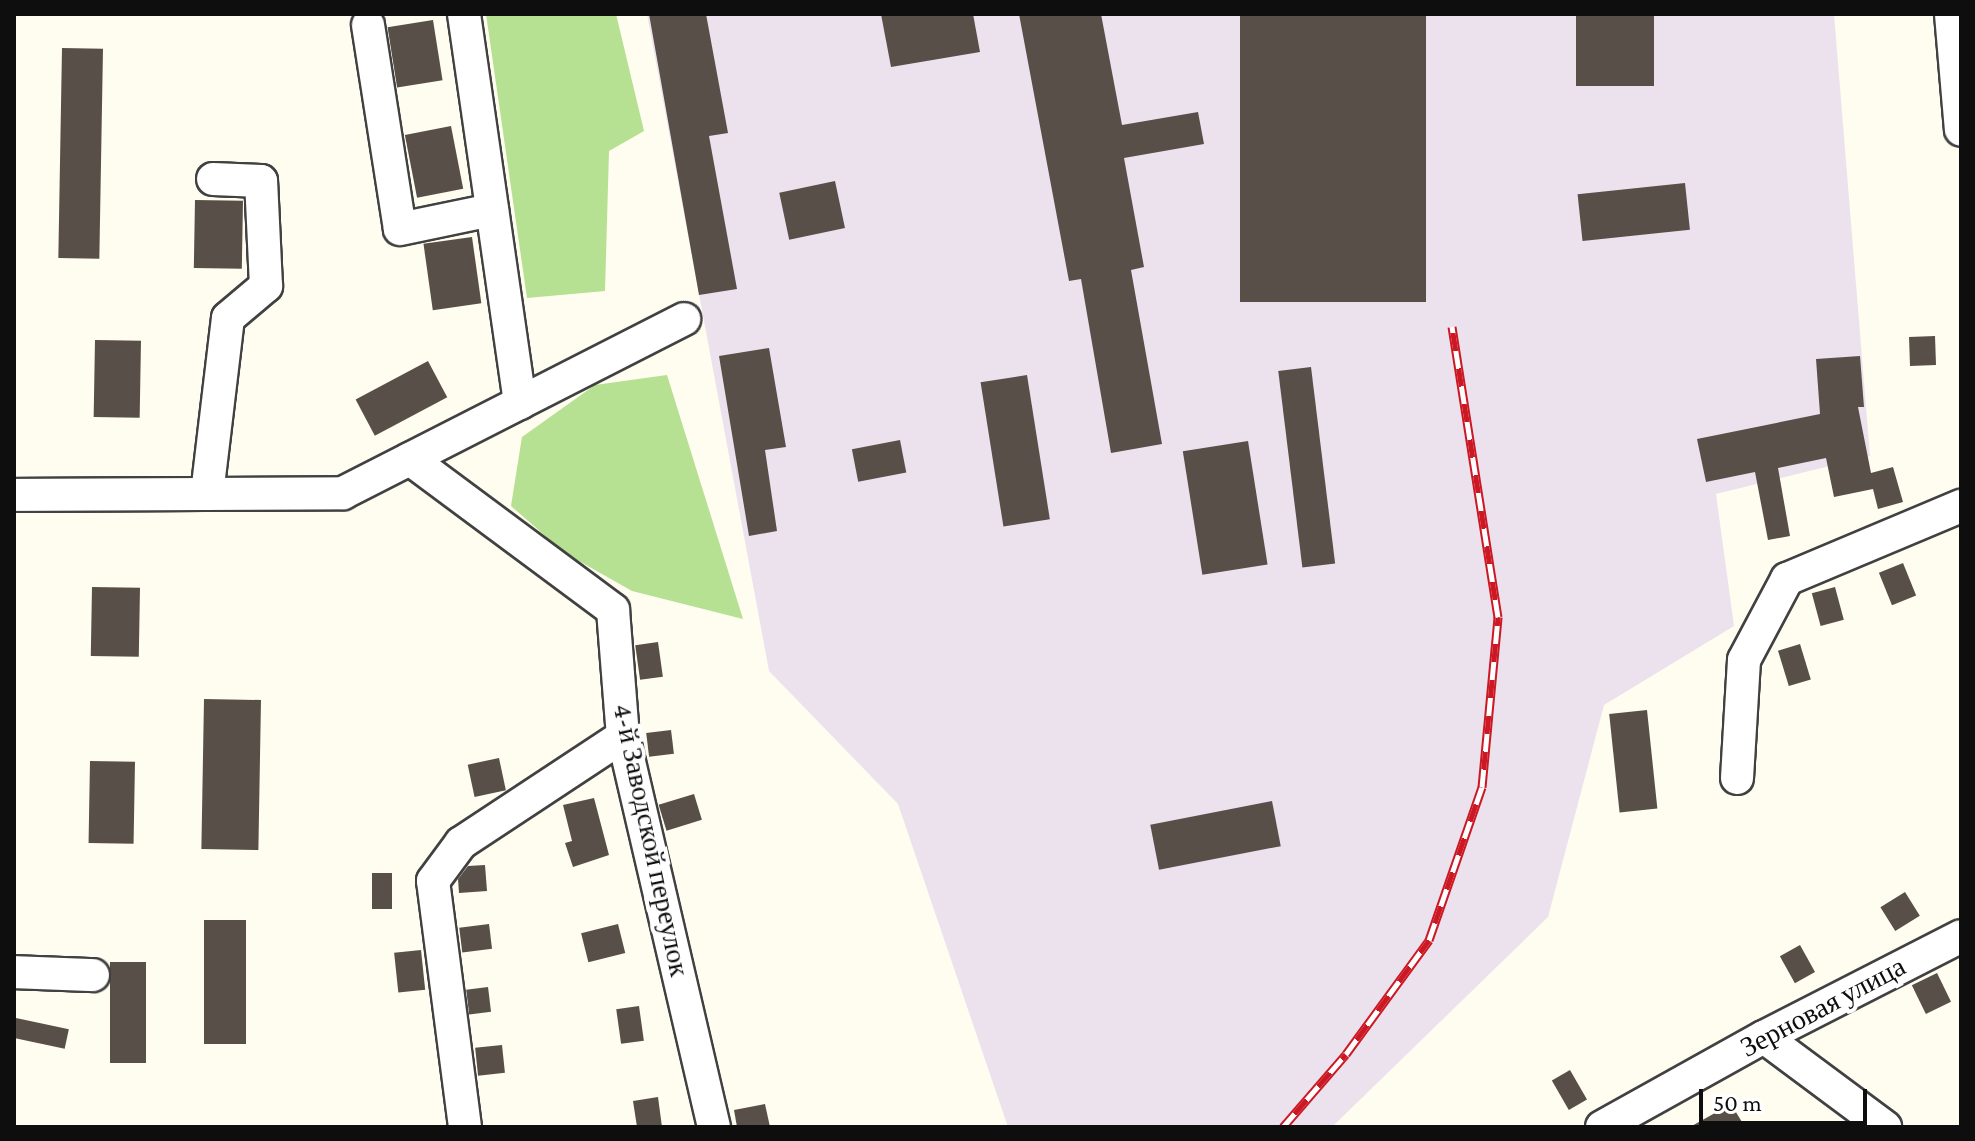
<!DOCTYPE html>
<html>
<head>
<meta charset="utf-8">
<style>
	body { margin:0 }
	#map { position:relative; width:1975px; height:1141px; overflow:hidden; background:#fffcf0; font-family:"Crimson Pro",serif }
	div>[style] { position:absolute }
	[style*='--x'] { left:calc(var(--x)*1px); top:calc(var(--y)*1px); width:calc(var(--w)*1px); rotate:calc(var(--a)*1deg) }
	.industrial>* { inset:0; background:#ece2ee }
	.forest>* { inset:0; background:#b6e092 }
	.building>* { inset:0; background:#584f49; transform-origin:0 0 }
	.roads { filter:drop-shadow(2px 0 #414141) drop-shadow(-2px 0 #414141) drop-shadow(0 2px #414141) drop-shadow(0 -2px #414141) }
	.minor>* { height:32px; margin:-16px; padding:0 16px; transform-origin:16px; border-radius:16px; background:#fff }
	.rail>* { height:9px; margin-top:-4.5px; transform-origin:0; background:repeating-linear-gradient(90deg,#fff 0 18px,#cc1823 0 36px); box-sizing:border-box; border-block:2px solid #cc1823 }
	span { translate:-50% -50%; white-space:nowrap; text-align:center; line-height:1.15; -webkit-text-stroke:8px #fff; paint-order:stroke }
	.street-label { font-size:28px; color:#0e0e0e }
	.frame { position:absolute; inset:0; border:16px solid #0e0e0e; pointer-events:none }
	.scale { position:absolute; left:1699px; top:1089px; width:168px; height:36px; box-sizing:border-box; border:4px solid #0e0e0e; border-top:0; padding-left:10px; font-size:24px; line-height:28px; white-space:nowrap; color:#0e0e0e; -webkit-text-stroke:6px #fff; paint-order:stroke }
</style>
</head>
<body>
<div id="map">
	<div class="industrial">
		<i style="clip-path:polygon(647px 14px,1834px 14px,1870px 456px,1716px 494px,1734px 626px,1604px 705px,1548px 917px,1332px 1127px,1008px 1127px,898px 804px,769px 671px)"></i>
	</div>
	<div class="forest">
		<i style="clip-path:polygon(486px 14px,616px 14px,644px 131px,609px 151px,605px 291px,527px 298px)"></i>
		<i style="clip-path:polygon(667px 375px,743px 619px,632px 591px,565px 553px,511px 506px,522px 437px,595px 385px)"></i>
	</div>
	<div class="building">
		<i style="clip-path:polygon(649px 14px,706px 14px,728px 133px,709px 136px,737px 289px,699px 295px)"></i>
		<i style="clip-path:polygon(881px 14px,973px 14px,980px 52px,891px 67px)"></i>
		<i style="clip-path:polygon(1019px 14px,1101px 14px,1122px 125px,1198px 112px,1204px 144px,1124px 158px,1144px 267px,1131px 270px,1162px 444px,1111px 453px,1081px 279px,1069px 281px)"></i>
		<i style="left:1240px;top:14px;width:186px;height:288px"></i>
		<i style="left:1576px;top:14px;width:78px;height:72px"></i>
		<i style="left:433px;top:20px;width:61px;height:46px;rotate:81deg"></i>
		<i style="left:62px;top:48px;width:41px;height:210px;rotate:1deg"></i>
		<i style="left:451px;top:126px;width:64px;height:47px;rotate:79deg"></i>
		<i style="left:835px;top:181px;width:48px;height:57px;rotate:78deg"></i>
		<i style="left:1685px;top:183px;width:47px;height:108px;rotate:84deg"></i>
		<i style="left:195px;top:200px;width:48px;height:68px;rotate:1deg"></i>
		<i style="left:472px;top:237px;width:67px;height:49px;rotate:82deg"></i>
		<i style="left:1935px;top:336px;width:29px;height:26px;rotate:88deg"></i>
		<i style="left:95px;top:340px;width:46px;height:77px;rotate:1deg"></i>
		<i style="clip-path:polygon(769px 348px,786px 447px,765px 450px,777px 531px,749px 536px,719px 356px)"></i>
		<i style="clip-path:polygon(1860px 356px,1864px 407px,1858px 407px,1871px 473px,1893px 467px,1903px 502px,1878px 509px,1873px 489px,1834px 497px,1826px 458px,1778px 468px,1790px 536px,1768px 540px,1755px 472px,1706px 482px,1697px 439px,1820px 414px,1816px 359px)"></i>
		<i style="left:428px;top:361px;width:41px;height:82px;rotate:62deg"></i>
		<i style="left:1311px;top:367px;width:198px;height:33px;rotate:83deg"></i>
		<i style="left:1027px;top:375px;width:146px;height:47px;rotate:81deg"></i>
		<i style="left:900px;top:440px;width:33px;height:49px;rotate:79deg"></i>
		<i style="left:1248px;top:441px;width:125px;height:66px;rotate:81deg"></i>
		<i style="left:1903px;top:563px;width:35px;height:26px;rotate:68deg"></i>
		<i style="left:92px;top:587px;width:48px;height:69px;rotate:1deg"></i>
		<i style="left:1835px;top:587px;width:34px;height:24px;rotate:75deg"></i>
		<i style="left:658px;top:642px;width:35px;height:23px;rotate:82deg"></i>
		<i style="left:1800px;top:644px;width:37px;height:23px;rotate:73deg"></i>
		<i style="left:204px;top:699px;width:57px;height:150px;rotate:1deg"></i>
		<i style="left:1647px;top:710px;width:99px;height:38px;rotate:84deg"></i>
		<i style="left:671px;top:730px;width:24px;height:25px;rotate:83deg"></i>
		<i style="left:499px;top:758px;width:33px;height:32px;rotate:78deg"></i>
		<i style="left:90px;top:761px;width:45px;height:82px;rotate:1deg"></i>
		<i style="left:694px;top:794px;width:27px;height:37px;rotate:73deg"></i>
		<i style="clip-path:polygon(594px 798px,609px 855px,573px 867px,565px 843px,572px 841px,563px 805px)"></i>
		<i style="left:1272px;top:801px;width:46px;height:124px;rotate:79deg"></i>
		<i style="clip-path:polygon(485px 865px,487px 891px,459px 893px,458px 879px,468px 866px)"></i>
		<i style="left:372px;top:873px;width:20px;height:36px"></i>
		<i style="left:1905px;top:892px;width:28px;height:29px;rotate:58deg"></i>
		<i style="left:204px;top:920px;width:42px;height:124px"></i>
		<i style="left:489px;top:924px;width:25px;height:30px;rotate:83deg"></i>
		<i style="left:618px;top:924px;width:30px;height:38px;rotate:76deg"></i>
		<i style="left:1800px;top:945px;width:31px;height:23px;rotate:61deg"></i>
		<i style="left:421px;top:950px;width:40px;height:27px;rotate:84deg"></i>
		<i style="left:110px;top:962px;width:36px;height:101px"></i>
		<i style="left:1937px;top:973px;width:32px;height:28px;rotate:64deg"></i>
		<i style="left:488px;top:987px;width:25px;height:22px;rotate:83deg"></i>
		<i style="left:639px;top:1006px;width:35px;height:23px;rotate:82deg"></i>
		<i style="left:16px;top:1018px;width:54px;height:20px;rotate:12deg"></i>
		<i style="left:502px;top:1045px;width:28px;height:27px;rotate:84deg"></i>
		<i style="left:1570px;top:1070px;width:34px;height:21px;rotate:60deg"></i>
		<i style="clip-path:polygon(658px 1097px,662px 1127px,637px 1127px,633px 1101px)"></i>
		<i style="clip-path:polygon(765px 1104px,770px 1127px,737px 1127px,734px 1110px)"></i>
		<i style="clip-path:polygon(1731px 1104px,1745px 1127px,1690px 1127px)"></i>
	</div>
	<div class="roads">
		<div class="minor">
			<i style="--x:464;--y:14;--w:393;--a:81.8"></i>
			<i style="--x:1951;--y:14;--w:116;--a:85.1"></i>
			<i style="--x:368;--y:25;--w:206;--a:81.1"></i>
			<i style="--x:400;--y:229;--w:94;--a:-11.7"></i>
			<i style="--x:410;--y:459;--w:253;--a:36.6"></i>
			<i style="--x:613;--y:610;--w:126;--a:85.5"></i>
			<i style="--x:623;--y:736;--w:401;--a:76.9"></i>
			<i style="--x:207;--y:494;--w:177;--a:-83.2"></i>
			<i style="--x:228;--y:318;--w:50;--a:-40.1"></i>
			<i style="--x:266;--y:286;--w:105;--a:-92.7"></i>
			<i style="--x:261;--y:181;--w:48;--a:-177.6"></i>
			<i style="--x:14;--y:495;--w:329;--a:-0.3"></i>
			<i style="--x:343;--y:493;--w:383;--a:-27"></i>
			<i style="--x:1737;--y:778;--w:118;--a:-86.6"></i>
			<i style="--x:1744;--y:660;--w:92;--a:-62"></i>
			<i style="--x:1787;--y:579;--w:189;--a:-22.8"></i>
			<i style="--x:14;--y:972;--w:79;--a:2.2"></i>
			<i style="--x:1764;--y:1037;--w:151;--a:36.6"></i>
			<i style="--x:465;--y:1127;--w:248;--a:-97.4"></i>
			<i style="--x:433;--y:881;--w:47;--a:-53.6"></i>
			<i style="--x:461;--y:843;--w:194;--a:-33.4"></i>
			<i style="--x:1602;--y:1127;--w:185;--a:-29.1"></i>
			<i style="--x:1764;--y:1037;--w:221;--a:-27.1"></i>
		</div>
	</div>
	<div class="rail">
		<i style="--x:1283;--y:1127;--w:96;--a:-49.2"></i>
		<i style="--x:1346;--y:1054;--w:141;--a:-53.9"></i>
		<i style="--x:1429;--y:940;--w:162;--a:-70.9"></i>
		<i style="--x:1482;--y:787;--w:171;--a:-84.6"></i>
		<i style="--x:1498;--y:617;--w:294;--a:-99"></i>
	</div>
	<div class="street-label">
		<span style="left:651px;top:840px;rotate:78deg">4-й Заводской переулок</span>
		<span style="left:1823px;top:1007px;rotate:-28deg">Зерновая улица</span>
	</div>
	<div class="frame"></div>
	<div class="scale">50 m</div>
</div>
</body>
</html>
